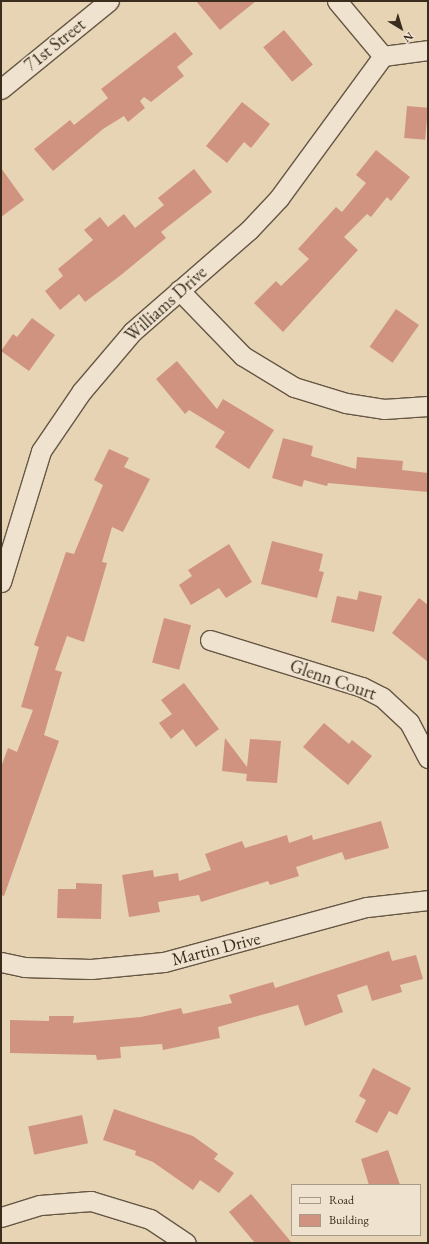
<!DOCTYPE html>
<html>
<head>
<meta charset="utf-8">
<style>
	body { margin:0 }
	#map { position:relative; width:429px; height:1244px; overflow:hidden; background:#e7d4b5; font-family:"EB Garamond",serif }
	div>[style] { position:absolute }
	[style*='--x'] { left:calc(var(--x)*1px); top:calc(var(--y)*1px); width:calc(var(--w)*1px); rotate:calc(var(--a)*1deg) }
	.building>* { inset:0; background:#d09380; transform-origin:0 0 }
	.roads { filter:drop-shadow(1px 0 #665744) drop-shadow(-1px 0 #665744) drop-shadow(0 1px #665744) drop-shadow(0 -1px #665744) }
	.minor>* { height:19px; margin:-9.5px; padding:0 9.5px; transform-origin:9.5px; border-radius:9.5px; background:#efe3cf }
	span { translate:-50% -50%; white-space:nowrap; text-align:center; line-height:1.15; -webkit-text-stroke:3px #efe3cf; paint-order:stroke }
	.street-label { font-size:18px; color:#3b2d1e }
	.frame { position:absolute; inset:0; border:2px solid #3b2d1e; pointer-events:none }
	.legend { position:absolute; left:291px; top:1184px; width:130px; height:52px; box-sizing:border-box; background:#efe3cf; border:1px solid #a79a88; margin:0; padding:5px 7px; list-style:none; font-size:12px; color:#3b2d1e }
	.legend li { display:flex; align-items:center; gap:8px; height:20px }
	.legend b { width:20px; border:1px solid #a79a88 }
	.north { position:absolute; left:381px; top:8px; width:40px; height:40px; -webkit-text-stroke:3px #efe3cf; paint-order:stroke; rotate:142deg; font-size:11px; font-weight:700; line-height:16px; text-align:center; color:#3b2d1e }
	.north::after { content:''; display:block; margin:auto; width:14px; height:18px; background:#3b2d1e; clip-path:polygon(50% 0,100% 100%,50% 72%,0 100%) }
</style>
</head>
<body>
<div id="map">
	<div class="building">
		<i style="clip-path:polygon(196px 1px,256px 1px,220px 30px)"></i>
		<i style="left:284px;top:30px;width:45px;height:27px;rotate:50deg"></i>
		<i style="clip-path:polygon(175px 32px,193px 54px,177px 67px,184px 76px,151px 102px,144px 97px,140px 101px,145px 108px,128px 122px,124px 116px,103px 129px,53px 171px,34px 149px,70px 120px,74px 125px,108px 98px,101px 89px)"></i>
		<i style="clip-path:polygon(242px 102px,270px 124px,251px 148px,244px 142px,227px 163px,206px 146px)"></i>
		<i style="left:407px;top:106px;width:21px;height:32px;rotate:5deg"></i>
		<i style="clip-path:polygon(376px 150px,410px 177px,391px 201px,387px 197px,371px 217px,367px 214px,344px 237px,358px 250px,283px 332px,254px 303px,276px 281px,281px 286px,309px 259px,298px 249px,336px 207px,342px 212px,366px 183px,356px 175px)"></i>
		<i style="clip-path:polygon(1px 168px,24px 200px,1px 217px)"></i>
		<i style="clip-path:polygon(194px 169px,212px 192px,161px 232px,166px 238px,121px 275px,85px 302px,79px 294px,60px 310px,45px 291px,63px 276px,58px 269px,93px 240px,84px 230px,100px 217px,108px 227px,124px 214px,135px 228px,164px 205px,158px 198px)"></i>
		<i style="left:396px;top:309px;width:28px;height:46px;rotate:35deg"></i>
		<i style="clip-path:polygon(32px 318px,55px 335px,29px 371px,1px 351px,13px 334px,17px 337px)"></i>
		<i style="clip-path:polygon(177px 361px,217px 409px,223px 399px,274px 430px,249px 469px,215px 447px,225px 432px,189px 410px,185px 414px,156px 379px)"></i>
		<i style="clip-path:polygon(283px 438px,313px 446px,311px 456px,356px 469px,357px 457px,403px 461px,402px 470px,428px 473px,428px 492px,328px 483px,327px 486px,304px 480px,302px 487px,272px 478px)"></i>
		<i style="clip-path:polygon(109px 449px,129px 458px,124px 467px,150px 479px,123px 532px,112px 527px,102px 562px,107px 563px,84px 642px,67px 636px,55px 670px,62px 672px,44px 735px,59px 741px,4px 896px,1px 895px,1px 767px,8px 748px,17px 752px,33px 710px,21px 707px,39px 647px,34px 645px,66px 552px,74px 554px,103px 485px,94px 480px)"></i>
		<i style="clip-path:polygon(272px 541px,323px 554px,319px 571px,324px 572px,317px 598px,261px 584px)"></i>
		<i style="clip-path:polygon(229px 544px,252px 582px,226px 598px,219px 588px,191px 605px,179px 585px,192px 576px,188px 570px)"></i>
		<i style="clip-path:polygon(359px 591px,382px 596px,374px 632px,331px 622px,337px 596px,357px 600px)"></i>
		<i style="clip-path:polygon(419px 598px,428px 605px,428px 662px,392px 633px)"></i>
		<i style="left:164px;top:618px;width:28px;height:46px;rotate:15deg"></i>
		<i style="clip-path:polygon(184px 683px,219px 729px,196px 747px,183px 729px,171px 739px,159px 723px,172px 714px,161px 700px)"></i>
		<i style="clip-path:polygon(324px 723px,349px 744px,352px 740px,372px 756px,348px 785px,303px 747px)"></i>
		<i style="clip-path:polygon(225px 738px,247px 767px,250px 739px,281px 741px,277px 783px,246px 781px,247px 774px,222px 771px)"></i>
		<i style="clip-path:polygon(381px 821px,389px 848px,345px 860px,342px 852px,296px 867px,299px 876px,270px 885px,268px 881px,201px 902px,199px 895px,158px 902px,160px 912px,129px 917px,122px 875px,153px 870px,154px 877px,178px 873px,179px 881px,211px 870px,205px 854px,242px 841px,245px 848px,287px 835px,289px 843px,312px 835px,313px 840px)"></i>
		<i style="clip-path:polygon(76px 883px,102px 884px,101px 919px,57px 918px,58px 889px,76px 889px)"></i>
		<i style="clip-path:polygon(389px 951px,392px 961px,416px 955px,423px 979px,400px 985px,402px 992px,372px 1001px,367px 985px,337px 995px,343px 1012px,305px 1026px,298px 1005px,218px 1027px,220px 1038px,163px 1050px,162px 1044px,120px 1047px,121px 1058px,97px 1060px,96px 1055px,10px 1053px,10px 1020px,49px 1021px,49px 1016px,74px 1016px,73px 1023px,141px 1017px,181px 1008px,183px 1014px,232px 1003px,229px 995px,273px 982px,275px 988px)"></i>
		<i style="clip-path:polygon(373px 1068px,411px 1088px,397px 1115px,389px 1111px,377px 1133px,355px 1122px,366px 1100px,359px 1096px)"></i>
		<i style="clip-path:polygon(114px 1109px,193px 1136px,218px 1154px,214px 1159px,234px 1173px,219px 1193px,200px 1180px,193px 1190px,153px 1162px,135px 1155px,136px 1151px,103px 1140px)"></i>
		<i style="left:82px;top:1115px;width:29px;height:55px;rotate:78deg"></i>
		<i style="clip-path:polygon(388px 1150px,400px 1185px,369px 1185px,361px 1159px)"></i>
		<i style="clip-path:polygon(251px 1194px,292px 1243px,255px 1243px,229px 1212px)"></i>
	</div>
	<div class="roads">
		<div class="minor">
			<i style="--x:337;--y:1;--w:72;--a:50.1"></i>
			<i style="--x:383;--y:56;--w:45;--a:-7.6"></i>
			<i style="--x:1;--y:89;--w:139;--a:-39.2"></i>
			<i style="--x:179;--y:290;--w:92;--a:45.9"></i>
			<i style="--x:243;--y:356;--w:60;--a:31.3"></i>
			<i style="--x:294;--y:387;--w:54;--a:17.1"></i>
			<i style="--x:346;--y:403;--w:38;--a:9"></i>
			<i style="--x:384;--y:409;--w:44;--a:-3.9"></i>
			<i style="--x:1;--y:582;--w:137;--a:-73"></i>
			<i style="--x:41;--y:451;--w:73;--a:-55.7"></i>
			<i style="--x:82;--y:391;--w:77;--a:-49.7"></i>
			<i style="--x:132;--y:332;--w:155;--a:-41.1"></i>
			<i style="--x:249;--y:230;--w:44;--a:-46.8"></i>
			<i style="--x:279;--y:198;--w:176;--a:-53.8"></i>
			<i style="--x:210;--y:640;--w:159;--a:17.2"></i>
			<i style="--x:362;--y:687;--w:22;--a:27"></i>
			<i style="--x:382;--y:697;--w:37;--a:43"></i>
			<i style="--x:409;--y:722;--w:41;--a:62.2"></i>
			<i style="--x:1;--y:962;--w:24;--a:12"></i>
			<i style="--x:24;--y:967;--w:67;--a:1.7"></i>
			<i style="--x:91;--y:969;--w:73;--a:-5.5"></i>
			<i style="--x:164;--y:962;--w:210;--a:-15.2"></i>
			<i style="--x:367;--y:907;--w:61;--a:-6.5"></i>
			<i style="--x:1;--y:1217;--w:41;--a:-17.1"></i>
			<i style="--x:40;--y:1205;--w:51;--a:-4.5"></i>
			<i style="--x:91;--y:1201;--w:62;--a:17"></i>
			<i style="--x:150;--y:1219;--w:43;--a:33.7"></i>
		</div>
	</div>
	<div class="street-label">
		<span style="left:55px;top:45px;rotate:-39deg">71st Street</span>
		<span style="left:166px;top:304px;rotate:-42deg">Williams Drive</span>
		<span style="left:333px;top:680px;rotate:19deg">Glenn Court</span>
		<span style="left:216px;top:949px;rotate:-14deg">Martin Drive</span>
	</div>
	<div class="frame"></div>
	<ul class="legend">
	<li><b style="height:5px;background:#efe3cf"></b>Road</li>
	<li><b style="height:11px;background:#d09380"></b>Building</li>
	</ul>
	<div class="north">N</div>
</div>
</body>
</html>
